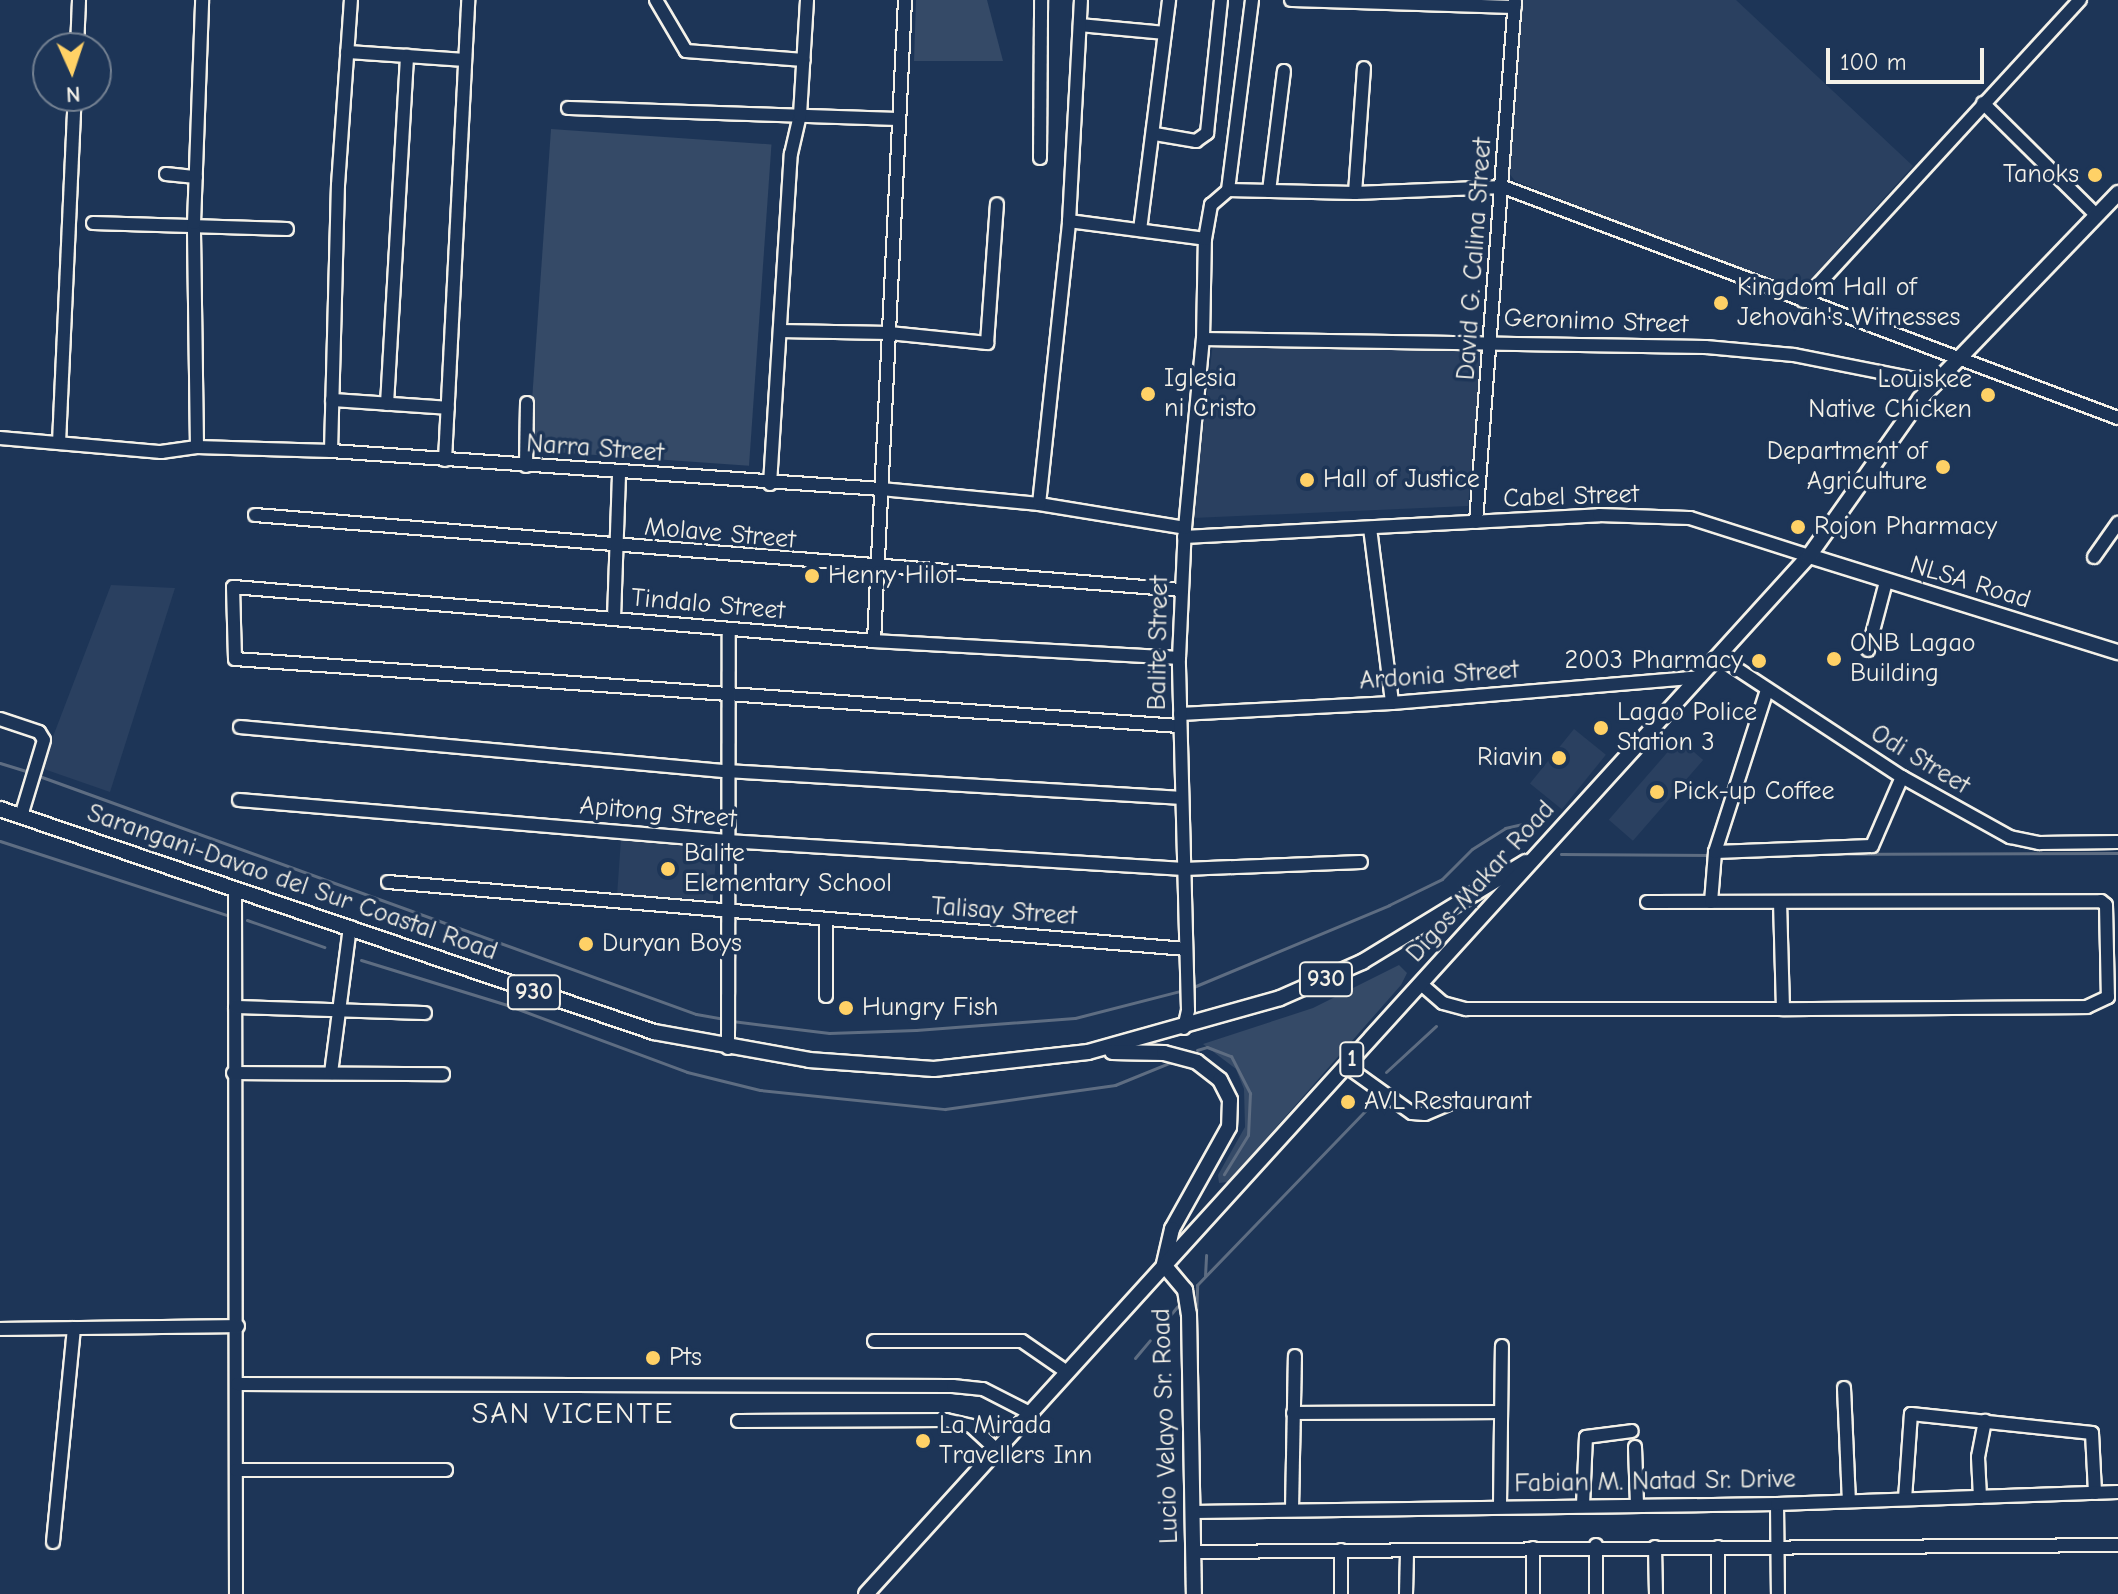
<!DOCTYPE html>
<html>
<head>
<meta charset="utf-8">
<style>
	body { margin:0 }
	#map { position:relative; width:2118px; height:1594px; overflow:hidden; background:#1d3557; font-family:"Comic Neue",sans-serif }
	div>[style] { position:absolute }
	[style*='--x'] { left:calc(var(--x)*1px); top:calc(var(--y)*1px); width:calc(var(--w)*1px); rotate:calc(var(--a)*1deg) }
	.built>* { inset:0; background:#2a4060; transform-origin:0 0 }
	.green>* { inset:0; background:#354a67; transform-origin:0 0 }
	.stream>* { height:3px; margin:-1.5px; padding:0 1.5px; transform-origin:1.5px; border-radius:1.5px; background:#5e6d82 }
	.roads { filter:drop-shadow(2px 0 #f4f1e8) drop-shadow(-2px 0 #f4f1e8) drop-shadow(0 2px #f4f1e8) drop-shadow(0 -2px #f4f1e8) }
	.minor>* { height:12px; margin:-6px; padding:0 6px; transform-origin:6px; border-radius:6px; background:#1d3557 }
	.major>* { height:14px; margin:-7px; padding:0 7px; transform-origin:7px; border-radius:7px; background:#1d3557 }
	.dots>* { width:22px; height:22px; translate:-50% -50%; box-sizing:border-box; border:4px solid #1d3557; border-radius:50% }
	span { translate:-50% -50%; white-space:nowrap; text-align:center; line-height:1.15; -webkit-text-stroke:7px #1d3557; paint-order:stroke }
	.shield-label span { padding:2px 6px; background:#1d3557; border:2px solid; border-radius:6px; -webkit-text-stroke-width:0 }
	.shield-label { font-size:24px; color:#f4f1e8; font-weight:700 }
	.poi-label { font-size:26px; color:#f4f1e8 }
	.right { translate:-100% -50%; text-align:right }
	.left { translate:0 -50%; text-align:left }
	.street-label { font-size:26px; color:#f4f1e8 }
	.quarter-label { font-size:30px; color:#f4f1e8; letter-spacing:2px }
	.north { position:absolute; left:32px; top:32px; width:80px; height:80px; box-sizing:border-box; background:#1d3557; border:2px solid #738091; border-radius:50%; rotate:177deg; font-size:22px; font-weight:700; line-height:32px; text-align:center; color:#f4f1e8 }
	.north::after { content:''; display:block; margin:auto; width:28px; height:36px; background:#ffd166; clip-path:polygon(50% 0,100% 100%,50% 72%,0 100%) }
	.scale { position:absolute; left:1826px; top:48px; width:158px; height:36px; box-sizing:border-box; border:4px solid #f4f1e8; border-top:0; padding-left:10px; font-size:24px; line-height:28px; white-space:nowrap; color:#f4f1e8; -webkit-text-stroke:6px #1d3557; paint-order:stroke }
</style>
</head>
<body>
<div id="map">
	<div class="built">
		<i style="clip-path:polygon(1520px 0,1736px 0,1913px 166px,1809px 281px,1792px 289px,1515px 181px,1509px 173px)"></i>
		<i style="clip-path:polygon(1213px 342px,1482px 349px,1468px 506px,1193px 518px)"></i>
		<i style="clip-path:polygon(111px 585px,175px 588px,110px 792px,41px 768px)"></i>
		<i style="left:1574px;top:729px;width:41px;height:70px;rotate:39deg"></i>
		<i style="left:1679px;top:739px;width:32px;height:107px;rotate:41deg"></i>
		<i style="left:621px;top:839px;width:96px;height:55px;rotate:4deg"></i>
	</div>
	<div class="green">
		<i style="clip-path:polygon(916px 0,987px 0,1003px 61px,914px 61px)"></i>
		<i style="left:551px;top:129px;width:221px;height:322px;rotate:4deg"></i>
		<i style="clip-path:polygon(1399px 965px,1407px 973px,1401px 985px,1228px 1182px,1219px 1183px,1218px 1175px,1245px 1127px,1244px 1089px,1236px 1069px,1203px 1044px,1313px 1008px)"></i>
	</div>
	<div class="stream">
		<i style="--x:0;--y:763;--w:34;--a:17"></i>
		<i style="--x:39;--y:776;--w:699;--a:19.91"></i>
		<i style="--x:696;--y:1014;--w:29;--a:10"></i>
		<i style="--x:0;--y:841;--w:238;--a:18.1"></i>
		<i style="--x:1561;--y:854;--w:149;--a:0.4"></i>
		<i style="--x:1814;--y:854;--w:304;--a:-0.2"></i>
		<i style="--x:247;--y:920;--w:82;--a:19.3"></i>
		<i style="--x:361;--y:960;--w:153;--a:17.1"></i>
		<i style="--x:507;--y:1005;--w:192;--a:20.4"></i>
		<i style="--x:687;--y:1072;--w:75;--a:13.9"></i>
		<i style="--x:760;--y:1090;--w:186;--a:5.9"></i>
		<i style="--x:945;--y:1109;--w:172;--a:-8"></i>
		<i style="--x:1115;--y:1085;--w:64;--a:-22.1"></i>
		<i style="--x:1191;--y:988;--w:215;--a:-22.7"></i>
		<i style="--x:1389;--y:905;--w:59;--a:-26.1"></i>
		<i style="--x:1442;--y:879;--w:42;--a:-45"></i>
		<i style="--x:1472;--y:849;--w:39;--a:-32"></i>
		<i style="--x:1505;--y:828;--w:28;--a:-13"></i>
		<i style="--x:732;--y:1021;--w:98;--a:7.1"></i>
		<i style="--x:829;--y:1033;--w:87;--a:-2"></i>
		<i style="--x:916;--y:1030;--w:159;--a:-4.3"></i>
		<i style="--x:1075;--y:1018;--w:113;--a:-14.4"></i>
		<i style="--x:1197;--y:1050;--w:10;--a:-17"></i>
		<i style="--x:1207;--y:1047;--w:26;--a:21"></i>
		<i style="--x:1231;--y:1056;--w:42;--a:62.8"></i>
		<i style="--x:1250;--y:1093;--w:42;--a:92.7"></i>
		<i style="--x:1248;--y:1135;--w:46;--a:121.6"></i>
		<i style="--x:1386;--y:1072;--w:68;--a:-42.6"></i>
		<i style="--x:1205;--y:1276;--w:21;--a:-87"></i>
		<i style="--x:1196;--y:1319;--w:34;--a:-88"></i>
		<i style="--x:1197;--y:1285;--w:245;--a:-46"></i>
		<i style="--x:1367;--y:1109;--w:22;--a:-74"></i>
		<i style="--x:1161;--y:1326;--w:26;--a:-50"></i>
		<i style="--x:1135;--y:1358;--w:23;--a:-50"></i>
	</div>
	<div class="roads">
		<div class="minor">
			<i style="--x:656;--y:0;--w:59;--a:59.5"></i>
			<i style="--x:686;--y:51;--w:118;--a:4.4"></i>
			<i style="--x:1291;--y:0;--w:224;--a:1.8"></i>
			<i style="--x:1080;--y:25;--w:85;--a:5.4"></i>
			<i style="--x:77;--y:48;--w:48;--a:-87.6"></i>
			<i style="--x:347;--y:52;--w:116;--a:3.9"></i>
			<i style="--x:1983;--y:103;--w:159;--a:44.7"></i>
			<i style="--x:568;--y:108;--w:331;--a:1.9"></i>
			<i style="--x:1155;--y:134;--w:42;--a:9.7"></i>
			<i style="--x:1196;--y:141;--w:14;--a:-36"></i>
			<i style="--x:1207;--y:133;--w:134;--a:-84"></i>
			<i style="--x:1040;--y:158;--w:158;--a:-89.6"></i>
			<i style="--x:166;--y:174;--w:30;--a:6"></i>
			<i style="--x:1228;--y:190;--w:127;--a:1.4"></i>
			<i style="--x:1355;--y:193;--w:148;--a:-2.3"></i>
			<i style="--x:1503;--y:187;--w:657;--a:20.59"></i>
			<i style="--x:1269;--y:191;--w:121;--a:-82.9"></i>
			<i style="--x:1355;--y:193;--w:125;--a:-85.9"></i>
			<i style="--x:1069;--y:221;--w:137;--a:7.5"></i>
			<i style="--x:93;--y:223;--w:194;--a:1.8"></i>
			<i style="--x:1140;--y:230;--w:232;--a:-82.8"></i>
			<i style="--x:1803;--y:301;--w:409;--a:-47.4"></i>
			<i style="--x:780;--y:331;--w:109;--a:1.1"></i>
			<i style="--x:889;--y:333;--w:99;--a:5.8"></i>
			<i style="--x:987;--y:343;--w:139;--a:-85.9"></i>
			<i style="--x:1203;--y:339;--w:502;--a:0.91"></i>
			<i style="--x:1705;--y:347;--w:89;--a:5.1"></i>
			<i style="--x:1794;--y:355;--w:145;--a:11.2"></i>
			<i style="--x:332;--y:400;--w:116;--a:3.9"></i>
			<i style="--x:387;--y:404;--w:349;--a:-86.7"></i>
			<i style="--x:0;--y:438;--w:162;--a:5"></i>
			<i style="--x:161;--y:452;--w:36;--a:-8"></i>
			<i style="--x:197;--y:447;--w:134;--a:1.7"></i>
			<i style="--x:331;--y:451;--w:551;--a:3.95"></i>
			<i style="--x:881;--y:489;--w:159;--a:5.4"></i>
			<i style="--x:1039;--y:504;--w:148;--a:9.3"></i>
			<i style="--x:59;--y:443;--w:347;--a:-87.4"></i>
			<i style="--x:197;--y:447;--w:224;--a:-90.8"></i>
			<i style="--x:194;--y:223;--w:223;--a:-87.9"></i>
			<i style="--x:331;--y:451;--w:266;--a:-88.5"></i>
			<i style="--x:338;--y:185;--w:185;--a:-86"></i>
			<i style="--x:445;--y:460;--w:461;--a:-87.1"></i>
			<i style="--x:526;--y:466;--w:63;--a:-89.1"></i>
			<i style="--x:770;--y:484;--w:331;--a:-86.4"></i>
			<i style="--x:791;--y:154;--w:40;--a:-77"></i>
			<i style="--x:800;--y:115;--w:115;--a:-86.5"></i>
			<i style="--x:1039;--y:504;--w:285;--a:-83.9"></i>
			<i style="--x:1069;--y:221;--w:221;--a:-86.9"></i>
			<i style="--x:255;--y:515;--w:930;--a:4.63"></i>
			<i style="--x:1476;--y:522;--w:523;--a:-85.73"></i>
			<i style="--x:1370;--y:528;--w:176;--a:82.8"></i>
			<i style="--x:1184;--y:537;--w:416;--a:-3"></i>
			<i style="--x:1599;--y:515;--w:91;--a:1.9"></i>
			<i style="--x:1690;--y:518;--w:125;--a:17.7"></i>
			<i style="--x:2094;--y:557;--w:42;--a:-54.8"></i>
			<i style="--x:614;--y:618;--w:145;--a:-88"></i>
			<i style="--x:874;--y:641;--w:642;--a:-87.23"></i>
			<i style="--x:1868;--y:650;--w:70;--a:-75.2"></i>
			<i style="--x:1719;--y:657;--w:219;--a:33.3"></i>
			<i style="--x:1902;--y:777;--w:124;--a:29.1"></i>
			<i style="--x:2010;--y:837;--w:30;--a:12"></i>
			<i style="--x:2039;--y:843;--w:79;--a:-0.7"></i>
			<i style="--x:1179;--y:658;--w:305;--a:-176.8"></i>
			<i style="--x:874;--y:641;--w:643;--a:-175.18"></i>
			<i style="--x:233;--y:587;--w:72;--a:88.4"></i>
			<i style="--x:235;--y:659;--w:947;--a:4.06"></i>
			<i style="--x:1180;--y:714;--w:212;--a:-3"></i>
			<i style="--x:1392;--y:703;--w:309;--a:-4.8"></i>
			<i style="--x:0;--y:719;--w:41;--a:18.4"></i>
			<i style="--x:39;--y:732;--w:9;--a:58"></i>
			<i style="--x:44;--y:740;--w:79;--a:106.8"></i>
			<i style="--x:240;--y:727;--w:490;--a:5.2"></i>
			<i style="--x:728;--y:771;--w:454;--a:3.4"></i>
			<i style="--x:239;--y:800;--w:490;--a:4.8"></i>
			<i style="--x:727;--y:841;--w:458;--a:3.5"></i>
			<i style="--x:1184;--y:869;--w:177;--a:-2.3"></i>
			<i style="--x:1715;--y:852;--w:157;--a:-2.2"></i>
			<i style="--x:1872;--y:846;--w:75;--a:-66.5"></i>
			<i style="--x:388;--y:882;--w:801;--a:4.8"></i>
			<i style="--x:235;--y:889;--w:705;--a:89.92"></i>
			<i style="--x:1647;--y:902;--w:454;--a:-0.1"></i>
			<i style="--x:2101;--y:901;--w:6;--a:39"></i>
			<i style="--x:2106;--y:905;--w:92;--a:88.8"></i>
			<i style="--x:2108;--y:997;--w:23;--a:155"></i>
			<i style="--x:2087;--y:1007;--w:304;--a:179.6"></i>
			<i style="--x:1783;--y:1009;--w:107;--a:-91.6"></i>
			<i style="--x:1711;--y:902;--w:50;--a:-85.4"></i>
			<i style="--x:1715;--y:852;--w:170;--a:-72.2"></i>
			<i style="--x:826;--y:920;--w:76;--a:90"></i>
			<i style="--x:1421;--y:984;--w:29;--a:41"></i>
			<i style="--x:1443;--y:1003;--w:24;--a:15"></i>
			<i style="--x:1466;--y:1009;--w:317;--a:0"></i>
			<i style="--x:235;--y:1007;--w:190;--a:1.8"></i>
			<i style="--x:1184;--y:1028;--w:18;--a:-77"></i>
			<i style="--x:1188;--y:1010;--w:352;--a:-91.5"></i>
			<i style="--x:1179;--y:658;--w:130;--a:-87.4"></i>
			<i style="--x:1185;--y:528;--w:190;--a:-84.6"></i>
			<i style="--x:1203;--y:339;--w:100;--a:-88.9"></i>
			<i style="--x:1205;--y:239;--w:35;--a:-80"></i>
			<i style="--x:1211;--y:205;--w:23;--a:-41"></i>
			<i style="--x:1228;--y:190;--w:192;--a:-82.8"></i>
			<i style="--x:728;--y:1048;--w:418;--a:-89.9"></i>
			<i style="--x:1346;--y:1066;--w:81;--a:35.5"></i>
			<i style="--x:1412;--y:1113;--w:13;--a:4"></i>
			<i style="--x:1425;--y:1114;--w:25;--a:-23"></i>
			<i style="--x:233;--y:1073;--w:210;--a:0.3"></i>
			<i style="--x:331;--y:1073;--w:147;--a:-82.6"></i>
			<i style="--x:0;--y:1329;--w:238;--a:-0.7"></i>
			<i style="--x:874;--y:1341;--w:148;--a:0"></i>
			<i style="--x:1022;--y:1341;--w:55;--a:34.6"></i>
			<i style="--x:237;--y:1384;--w:716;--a:0.16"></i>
			<i style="--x:953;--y:1386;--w:30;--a:6"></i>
			<i style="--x:983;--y:1389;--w:53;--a:27.1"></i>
			<i style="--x:1844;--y:1388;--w:113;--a:87.5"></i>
			<i style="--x:1293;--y:1413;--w:208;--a:-0.3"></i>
			<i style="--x:738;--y:1421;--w:208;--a:-0.3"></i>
			<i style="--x:946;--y:1420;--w:26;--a:13"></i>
			<i style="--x:971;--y:1426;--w:35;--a:43"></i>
			<i style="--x:1635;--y:1447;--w:58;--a:88"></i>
			<i style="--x:236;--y:1470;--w:210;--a:0"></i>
			<i style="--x:1980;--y:1497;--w:40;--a:-92.9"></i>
			<i style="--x:1978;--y:1457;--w:37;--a:-79"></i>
			<i style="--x:1905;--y:1499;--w:85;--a:-86"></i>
			<i style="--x:1911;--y:1414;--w:182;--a:6"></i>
			<i style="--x:2092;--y:1433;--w:60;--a:87.1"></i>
			<i style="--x:1777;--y:1504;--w:90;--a:89.4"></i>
			<i style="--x:1500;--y:1505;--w:159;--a:-89.3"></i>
			<i style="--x:1583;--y:1505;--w:68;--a:-87.5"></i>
			<i style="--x:1586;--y:1437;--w:46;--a:-7.4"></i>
			<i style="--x:1292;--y:1509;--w:153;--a:-88.9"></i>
			<i style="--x:1193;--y:1512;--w:584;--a:-0.78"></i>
			<i style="--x:1777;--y:1504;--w:341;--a:-2"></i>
			<i style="--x:53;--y:1542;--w:215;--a:-84.4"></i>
			<i style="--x:1596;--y:1545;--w:49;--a:90"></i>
			<i style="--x:1655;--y:1547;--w:47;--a:88.8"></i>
			<i style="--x:1718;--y:1547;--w:47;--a:90"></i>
			<i style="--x:1533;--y:1548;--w:46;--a:90"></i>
			<i style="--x:1341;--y:1550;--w:44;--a:90"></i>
			<i style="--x:1193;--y:1552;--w:925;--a:-0.43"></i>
			<i style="--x:1406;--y:1594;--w:42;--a:-88.6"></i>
		</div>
		<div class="major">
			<i style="--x:1809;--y:556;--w:324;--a:17.3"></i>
			<i style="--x:0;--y:809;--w:691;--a:18.83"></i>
			<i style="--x:654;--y:1032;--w:158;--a:10.2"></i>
			<i style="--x:809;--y:1060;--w:125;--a:4.1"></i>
			<i style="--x:934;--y:1069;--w:155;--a:-6.3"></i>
			<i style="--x:1088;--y:1052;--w:199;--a:-15.7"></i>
			<i style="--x:1280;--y:998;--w:90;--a:-23.7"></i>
			<i style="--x:1362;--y:962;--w:192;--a:-31.4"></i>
			<i style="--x:1112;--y:1052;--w:52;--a:1.1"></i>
			<i style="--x:1164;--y:1053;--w:34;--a:15"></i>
			<i style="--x:1197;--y:1062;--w:29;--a:38"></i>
			<i style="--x:1220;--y:1080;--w:22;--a:63"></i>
			<i style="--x:1230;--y:1100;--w:27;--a:92"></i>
			<i style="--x:1229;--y:1127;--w:117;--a:119.2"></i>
			<i style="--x:1172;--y:1229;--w:37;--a:103"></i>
			<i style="--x:1164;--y:1265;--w:33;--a:50"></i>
			<i style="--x:1185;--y:1290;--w:24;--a:81"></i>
			<i style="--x:1189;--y:1314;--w:280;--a:89"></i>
			<i style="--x:866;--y:1594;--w:1402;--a:-47.75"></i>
			<i style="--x:1809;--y:556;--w:192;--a:-54.7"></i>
			<i style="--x:1920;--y:399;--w:286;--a:-46.1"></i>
		</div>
	</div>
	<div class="dots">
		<i style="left:2095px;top:175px;background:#ffd166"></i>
		<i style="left:1721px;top:303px;background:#ffd166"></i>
		<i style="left:1148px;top:394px;background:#ffd166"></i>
		<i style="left:1988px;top:395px;background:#ffd166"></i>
		<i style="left:1943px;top:467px;background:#ffd166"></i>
		<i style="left:1307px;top:480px;background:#ffd166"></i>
		<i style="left:1798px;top:527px;background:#ffd166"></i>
		<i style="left:812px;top:576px;background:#ffd166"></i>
		<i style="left:1834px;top:659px;background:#ffd166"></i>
		<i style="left:1759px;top:661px;background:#ffd166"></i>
		<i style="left:1601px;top:728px;background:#ffd166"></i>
		<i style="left:1559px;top:758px;background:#ffd166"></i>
		<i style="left:1657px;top:792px;background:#ffd166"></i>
		<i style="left:668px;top:869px;background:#ffd166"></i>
		<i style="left:586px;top:944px;background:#ffd166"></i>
		<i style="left:846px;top:1008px;background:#ffd166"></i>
		<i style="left:1348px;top:1102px;background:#ffd166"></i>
		<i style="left:653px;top:1358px;background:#ffd166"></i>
		<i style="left:923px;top:1441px;background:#ffd166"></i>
	</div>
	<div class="shield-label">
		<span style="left:1326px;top:979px">930</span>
		<span style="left:534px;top:992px">930</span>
		<span style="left:1352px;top:1059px">1</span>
	</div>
	<div class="poi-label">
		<span class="right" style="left:2079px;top:175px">Tanoks</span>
		<span class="left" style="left:1737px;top:303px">Kingdom Hall of<br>Jehovah's Witnesses</span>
		<span class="left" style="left:1164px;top:394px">Iglesia<br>ni Cristo</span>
		<span class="right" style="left:1972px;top:395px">Louiskee<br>Native Chicken</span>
		<span class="right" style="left:1927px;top:467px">Department of<br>Agriculture</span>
		<span class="left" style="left:1323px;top:480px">Hall of Justice</span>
		<span class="left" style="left:1814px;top:527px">Rojon Pharmacy</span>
		<span class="left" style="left:828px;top:576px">Henry Hilot</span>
		<span class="left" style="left:1850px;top:659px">ONB Lagao<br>Building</span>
		<span class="right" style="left:1743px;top:661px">2003 Pharmacy</span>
		<span class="left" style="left:1617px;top:728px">Lagao Police<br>Station 3</span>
		<span class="right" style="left:1543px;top:758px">Riavin</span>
		<span class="left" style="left:1673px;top:792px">Pick-up Coffee</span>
		<span class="left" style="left:684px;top:869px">Balite<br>Elementary School</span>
		<span class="left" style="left:602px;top:944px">Duryan Boys</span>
		<span class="left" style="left:862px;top:1008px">Hungry Fish</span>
		<span class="left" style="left:1364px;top:1102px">AVL Restaurant</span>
		<span class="left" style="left:669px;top:1358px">Pts</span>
		<span class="left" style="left:939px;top:1441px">La Mirada<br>Travellers Inn</span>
	</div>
	<div class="street-label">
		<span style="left:1475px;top:259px;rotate:-86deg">David G. Calina Street</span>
		<span style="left:1596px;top:322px;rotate:2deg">Geronimo Street</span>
		<span style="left:595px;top:449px;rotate:4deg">Narra Street</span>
		<span style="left:1571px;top:497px;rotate:-2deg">Cabel Street</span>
		<span style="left:720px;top:534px;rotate:5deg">Molave Street</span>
		<span style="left:1970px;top:583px;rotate:17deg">NLSA Road</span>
		<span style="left:708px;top:605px;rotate:5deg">Tindalo Street</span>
		<span style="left:1159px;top:643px;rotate:-89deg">Balite Street</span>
		<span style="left:1439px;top:676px;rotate:-4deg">Ardonia Street</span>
		<span style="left:1920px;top:760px;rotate:31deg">Odi Street</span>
		<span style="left:658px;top:813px;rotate:5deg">Apitong Street</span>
		<span style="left:1481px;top:882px;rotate:-48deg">Digos-Makar Road</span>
		<span style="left:292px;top:883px;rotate:19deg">Sarangani-Davao del Sur Coastal Road</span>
		<span style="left:1004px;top:912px;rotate:4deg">Talisay Street</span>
		<span style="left:1166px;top:1426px;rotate:-92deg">Lucio Velayo Sr. Road</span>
		<span style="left:1655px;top:1482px;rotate:-1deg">Fabian M. Natad Sr. Drive</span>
	</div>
	<div class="quarter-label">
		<span style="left:573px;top:1414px">SAN VICENTE</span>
	</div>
	<div class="north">N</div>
	<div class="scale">100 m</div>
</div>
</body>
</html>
